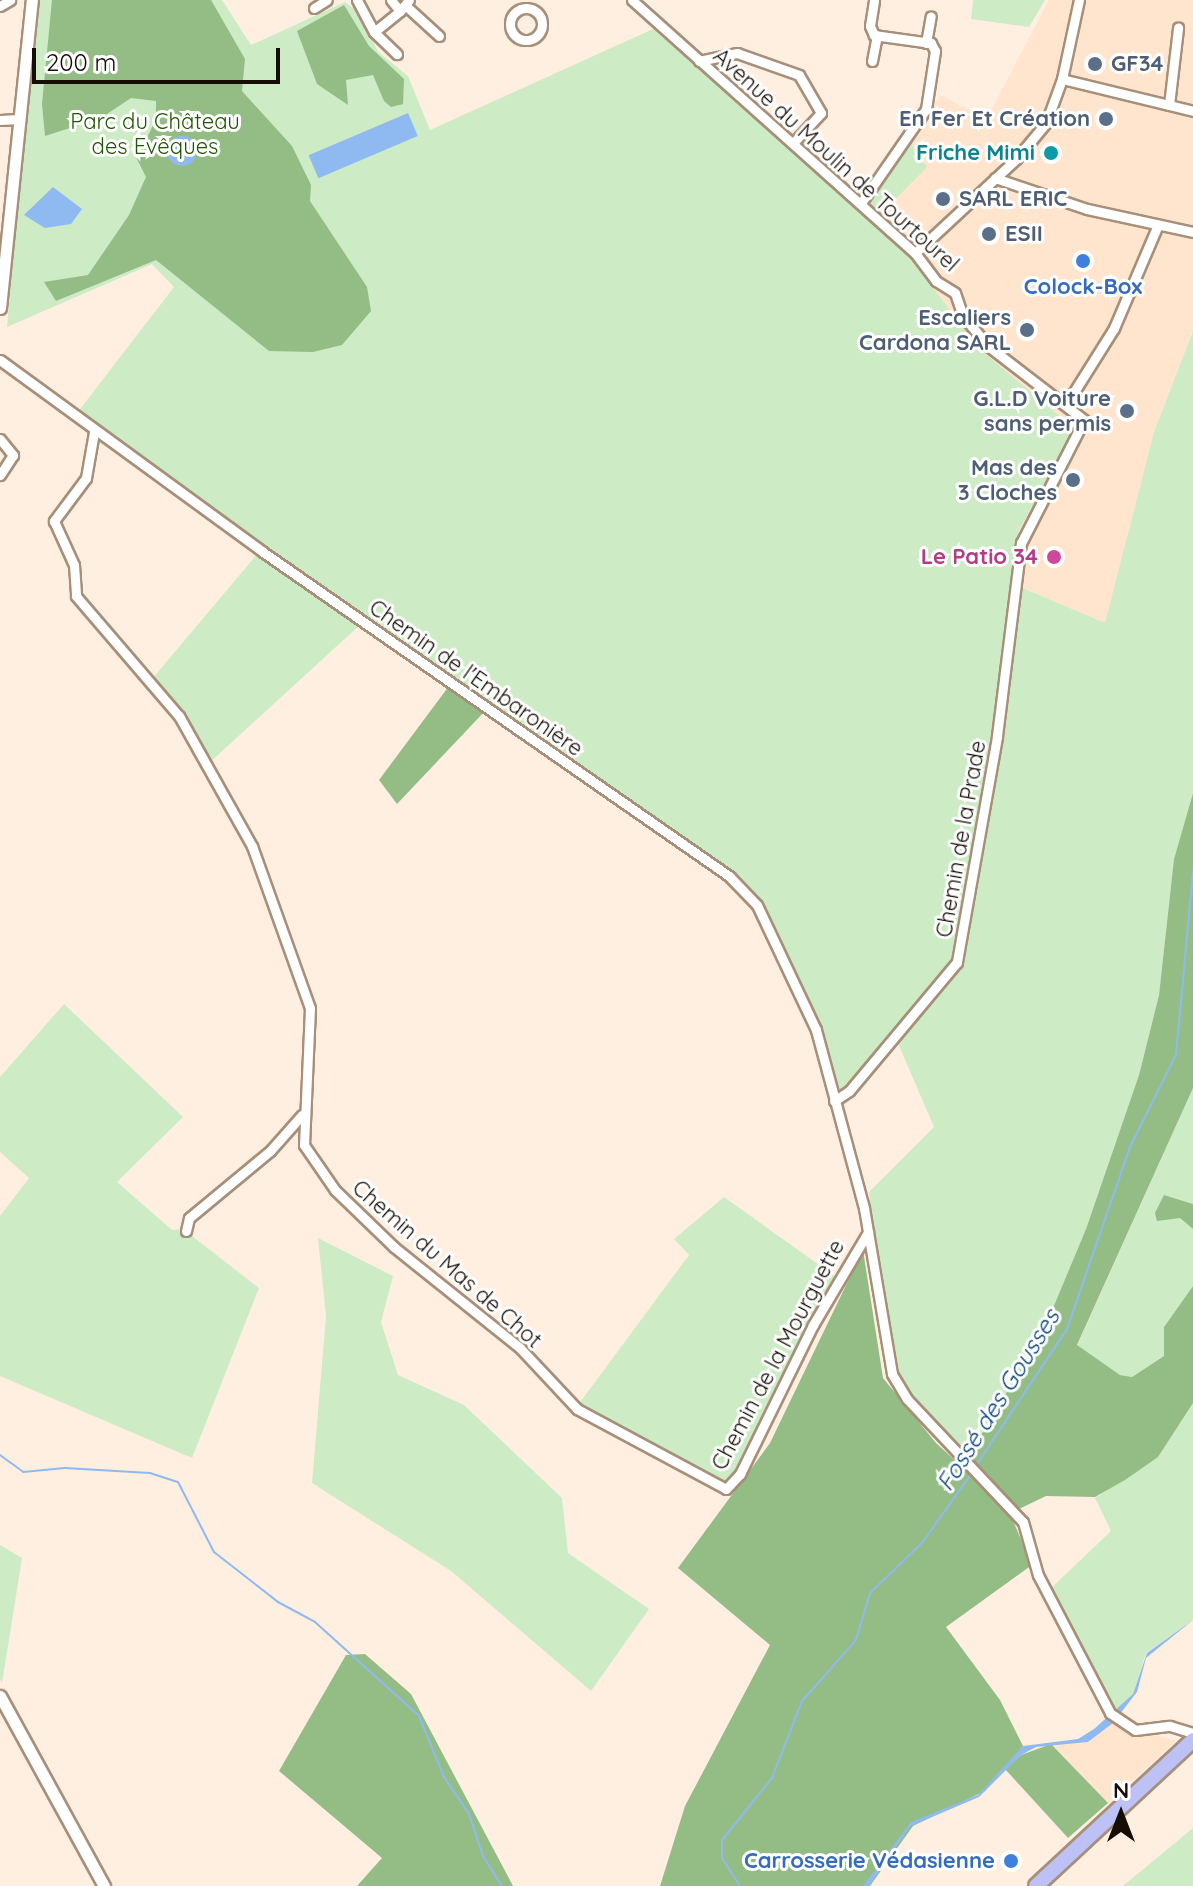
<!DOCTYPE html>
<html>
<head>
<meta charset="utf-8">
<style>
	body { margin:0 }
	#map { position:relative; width:1193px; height:1886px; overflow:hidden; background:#ffefe1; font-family:Quicksand,sans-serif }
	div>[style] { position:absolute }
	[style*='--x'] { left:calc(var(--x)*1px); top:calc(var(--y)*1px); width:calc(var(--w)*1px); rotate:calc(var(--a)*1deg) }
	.built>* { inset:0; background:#ffe5ce }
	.green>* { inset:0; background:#cdebc4 }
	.forest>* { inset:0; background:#93bd85 }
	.water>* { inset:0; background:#8fbaf1; transform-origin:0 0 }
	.round { border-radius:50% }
	.stream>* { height:2px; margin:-1px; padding:0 1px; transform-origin:1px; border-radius:1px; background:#8fbaf1 }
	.roads { filter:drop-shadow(2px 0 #a78f79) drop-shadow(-2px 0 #a78f79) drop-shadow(0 2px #a78f79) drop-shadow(0 -2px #a78f79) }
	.minor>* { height:9px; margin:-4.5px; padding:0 4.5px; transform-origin:4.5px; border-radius:4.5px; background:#fff }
	.minor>.ring { margin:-4.5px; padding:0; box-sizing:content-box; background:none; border:9px solid #fff; border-radius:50% }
	.tertiary>* { height:11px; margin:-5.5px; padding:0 5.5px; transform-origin:5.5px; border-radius:5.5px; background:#fff }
	.primary>* { height:14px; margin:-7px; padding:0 7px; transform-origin:7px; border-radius:7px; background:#bec1f6 }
	.dots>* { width:22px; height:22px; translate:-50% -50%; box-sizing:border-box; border:4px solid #fff; border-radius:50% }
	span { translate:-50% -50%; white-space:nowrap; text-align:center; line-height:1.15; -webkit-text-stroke:6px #fff; paint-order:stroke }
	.service-label { font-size:22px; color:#4e5e75; font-weight:700 }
	.left { translate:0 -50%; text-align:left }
	.right { translate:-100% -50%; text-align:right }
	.park-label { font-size:22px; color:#205503 }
	.culture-label { font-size:22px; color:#0d838f; font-weight:700 }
	.street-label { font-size:22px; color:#160d06 }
	.shop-label { font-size:22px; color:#366cbe; font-weight:700 }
	.hotel-label { font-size:22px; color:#b23c85; font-weight:700 }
	.water-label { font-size:24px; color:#003f7e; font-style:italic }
	.north { position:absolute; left:1081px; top:1774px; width:80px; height:80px; -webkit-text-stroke:6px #fff; paint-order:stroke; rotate:0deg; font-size:22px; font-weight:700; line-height:32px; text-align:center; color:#160d06 }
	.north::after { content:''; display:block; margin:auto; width:28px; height:36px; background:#160d06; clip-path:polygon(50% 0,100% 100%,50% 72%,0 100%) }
	.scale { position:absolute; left:32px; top:48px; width:248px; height:36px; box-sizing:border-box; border:4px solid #160d06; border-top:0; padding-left:10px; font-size:24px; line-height:28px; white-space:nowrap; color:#160d06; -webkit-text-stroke:6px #fff; paint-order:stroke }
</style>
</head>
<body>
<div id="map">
	<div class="built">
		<i style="clip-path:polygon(1049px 0,1193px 0,1193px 331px,1154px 432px,1105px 624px,1012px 584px,1019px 530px,1074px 429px,983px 352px,905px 252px,858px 207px,941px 95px,986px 120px)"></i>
		<i style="clip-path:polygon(1113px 1723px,1176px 1741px,1108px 1803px,1051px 1744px,1088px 1742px)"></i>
	</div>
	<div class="green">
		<i style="clip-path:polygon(36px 0,222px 0,251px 45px,345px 2px,361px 14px,378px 52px,408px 76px,430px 130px,653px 29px,858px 207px,905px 252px,983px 352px,1075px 429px,1019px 530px,992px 754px,956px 960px,845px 1103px,769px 915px,731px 873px,77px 413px,174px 287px,152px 264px,7px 327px)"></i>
		<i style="clip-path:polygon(973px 0,1045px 0,1029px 27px,971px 19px)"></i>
		<i style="clip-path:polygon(910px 142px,927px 167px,880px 215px,866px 203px)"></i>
		<i style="clip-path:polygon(1193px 331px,1193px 793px,1174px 859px,1159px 995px,1139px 1075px,1086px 1229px,1043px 1332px,969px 1455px,913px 1398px,899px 1372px,872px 1222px,869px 1192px,934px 1127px,897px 1041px,960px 963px,1020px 587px,1105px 623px,1154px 432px)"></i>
		<i style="clip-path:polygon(258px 553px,361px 624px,208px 764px,152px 679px)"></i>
		<i style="clip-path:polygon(64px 1004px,183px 1117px,117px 1182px,172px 1230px,183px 1229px,259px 1288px,192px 1458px,0 1376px,0 1216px,29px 1178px,0 1152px,0 1077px)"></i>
		<i style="clip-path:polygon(1193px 1088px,1193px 1204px,1164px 1195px,1167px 1216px,1180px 1218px,1193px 1229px,1193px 1286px,1164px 1327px,1164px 1356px,1132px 1377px,1120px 1375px,1077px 1346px)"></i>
		<i style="clip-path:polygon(724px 1197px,836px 1277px,732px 1479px,717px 1482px,578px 1405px,689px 1255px,674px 1239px)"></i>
		<i style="clip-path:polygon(318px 1238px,393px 1276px,381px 1322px,398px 1375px,464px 1405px,562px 1498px,568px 1553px,649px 1609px,591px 1691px,451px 1571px,312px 1483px,326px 1316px)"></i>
		<i style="clip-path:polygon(1193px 1403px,1193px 1620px,1146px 1653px,1133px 1694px,1116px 1709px,1049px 1590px,1111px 1531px,1095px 1498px,1158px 1457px)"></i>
		<i style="clip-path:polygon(0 1545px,22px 1558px,2px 1683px,0 1679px)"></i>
		<i style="clip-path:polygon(1193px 1828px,1193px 1886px,1123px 1886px)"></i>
	</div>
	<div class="forest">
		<i style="clip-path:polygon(52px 0,211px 0,245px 59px,242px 91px,292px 146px,311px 185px,310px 201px,367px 287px,371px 311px,342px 345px,313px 352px,269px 351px,156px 260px,56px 301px,44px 282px,88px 275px,129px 215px,146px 177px,137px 159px,156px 119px,156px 101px,131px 98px,101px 118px,45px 136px,42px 104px)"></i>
		<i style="clip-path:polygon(344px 5px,369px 46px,404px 79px,403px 104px,391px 107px,384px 101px,373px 75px,346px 80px,348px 105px,317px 84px,297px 31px)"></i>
		<i style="clip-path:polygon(449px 686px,485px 711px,397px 804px,379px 780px)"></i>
		<i style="clip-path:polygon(1193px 793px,1193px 1088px,1077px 1345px,1120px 1375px,1132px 1377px,1164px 1356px,1164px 1327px,1193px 1286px,1193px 1403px,1158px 1457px,1125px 1480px,1095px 1497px,1046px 1496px,1019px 1509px,969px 1455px,1043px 1332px,1086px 1229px,1139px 1075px,1159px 995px,1174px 859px)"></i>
		<i style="clip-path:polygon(1164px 1195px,1193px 1204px,1193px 1229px,1180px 1218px,1157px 1221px,1155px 1213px)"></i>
		<i style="clip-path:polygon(863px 1250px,883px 1378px,936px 1443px,1008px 1509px,1032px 1565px,946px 1627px,1000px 1700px,1023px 1746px,985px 1791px,913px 1826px,870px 1886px,660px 1886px,685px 1806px,770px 1645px,678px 1568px,770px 1443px)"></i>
		<i style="clip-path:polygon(365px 1654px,411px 1694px,513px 1886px,357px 1886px,382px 1858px,279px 1771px,346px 1655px)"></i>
		<i style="clip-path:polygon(1051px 1744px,1108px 1803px,1068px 1838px,1005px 1769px,1021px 1755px)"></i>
	</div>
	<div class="water">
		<i style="left:408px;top:113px;width:25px;height:108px;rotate:67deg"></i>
		<i class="round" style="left:167px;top:136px;width:30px;height:30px"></i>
		<i style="clip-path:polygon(53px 187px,82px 209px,71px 224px,45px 228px,24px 215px)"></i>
		<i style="clip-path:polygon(1193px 1620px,1146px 1658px,1137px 1692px,1113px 1723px,1088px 1742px,1036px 1747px,1021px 1755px,979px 1797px,911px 1826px,869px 1886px,863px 1886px,911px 1822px,978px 1795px,1023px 1746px,1078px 1739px,1094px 1729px,1133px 1694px,1147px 1653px)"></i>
	</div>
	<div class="stream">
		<i style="--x:0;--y:1455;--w:29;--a:36"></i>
		<i style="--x:23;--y:1472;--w:42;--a:-5.4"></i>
		<i style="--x:65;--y:1468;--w:85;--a:3.4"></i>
		<i style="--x:150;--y:1473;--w:29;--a:18"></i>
		<i style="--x:178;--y:1482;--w:79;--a:62.8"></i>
		<i style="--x:214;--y:1552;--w:81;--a:38"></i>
		<i style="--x:278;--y:1602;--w:42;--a:28.4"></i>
		<i style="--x:315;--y:1622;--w:140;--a:42.1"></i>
		<i style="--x:419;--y:1716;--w:66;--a:67.7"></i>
		<i style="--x:444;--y:1777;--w:45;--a:56"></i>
		<i style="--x:469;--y:1814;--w:44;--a:71.6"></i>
		<i style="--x:483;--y:1856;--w:36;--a:58"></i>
		<i style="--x:975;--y:1467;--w:166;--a:-56.3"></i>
		<i style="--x:1067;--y:1329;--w:193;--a:-70.9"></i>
		<i style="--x:1130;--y:1147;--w:103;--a:-63.4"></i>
		<i style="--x:1176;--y:1055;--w:185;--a:-84.7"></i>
		<i style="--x:740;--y:1886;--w:33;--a:-123"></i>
		<i style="--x:722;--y:1858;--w:18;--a:-90"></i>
		<i style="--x:722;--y:1840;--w:80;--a:-51.1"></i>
		<i style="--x:772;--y:1778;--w:83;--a:-68.7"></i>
		<i style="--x:802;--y:1701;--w:81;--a:-48.5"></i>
		<i style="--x:856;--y:1640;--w:49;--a:-73.4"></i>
		<i style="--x:870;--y:1593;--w:72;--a:-43.9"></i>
		<i style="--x:922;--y:1543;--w:86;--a:-54.5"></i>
	</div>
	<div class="roads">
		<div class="minor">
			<i style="--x:357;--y:0;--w:36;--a:62"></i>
			<i style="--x:374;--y:32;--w:32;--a:44"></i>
			<i style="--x:391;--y:0;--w:14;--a:51"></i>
			<i style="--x:400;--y:11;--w:14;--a:-51"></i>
			<i style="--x:632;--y:0;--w:380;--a:41.8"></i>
			<i style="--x:915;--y:253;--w:35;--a:53"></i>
			<i style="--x:936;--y:281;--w:22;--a:32"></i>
			<i style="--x:955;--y:293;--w:24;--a:71"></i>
			<i style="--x:963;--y:316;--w:39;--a:50"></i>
			<i style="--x:988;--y:346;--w:121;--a:37.6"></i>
			<i style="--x:1084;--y:420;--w:138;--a:117.1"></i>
			<i style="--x:1021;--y:543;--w:195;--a:97.1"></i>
			<i style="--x:997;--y:737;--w:229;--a:100.1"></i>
			<i style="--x:957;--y:962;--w:168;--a:129.9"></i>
			<i style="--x:849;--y:1091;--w:18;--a:146"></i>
			<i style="--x:405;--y:5;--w:46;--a:42.4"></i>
			<i style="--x:0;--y:6;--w:12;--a:-31"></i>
			<i class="ring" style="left:510px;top:8px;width:23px;height:23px"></i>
			<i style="--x:314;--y:8;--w:15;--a:-32"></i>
			<i style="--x:374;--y:32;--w:33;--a:-39"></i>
			<i style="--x:926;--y:43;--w:27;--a:-80"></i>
			<i style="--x:699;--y:61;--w:39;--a:-12"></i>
			<i style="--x:737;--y:53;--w:66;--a:19.5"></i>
			<i style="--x:799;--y:75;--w:44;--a:59.9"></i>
			<i style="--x:821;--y:113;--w:41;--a:133"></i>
			<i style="--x:872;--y:61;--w:26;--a:-79"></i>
			<i style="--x:1062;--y:79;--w:135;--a:13.7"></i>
			<i style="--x:1169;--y:105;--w:78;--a:-83.3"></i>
			<i style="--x:0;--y:120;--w:19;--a:-3"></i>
			<i style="--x:995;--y:178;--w:97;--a:18.6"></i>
			<i style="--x:1087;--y:209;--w:108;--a:12.2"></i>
			<i style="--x:861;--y:203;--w:114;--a:-55.3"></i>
			<i style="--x:926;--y:109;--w:59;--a:-81.2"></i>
			<i style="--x:935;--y:51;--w:9;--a:-117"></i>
			<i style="--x:931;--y:43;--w:58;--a:-172"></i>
			<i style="--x:874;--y:35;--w:10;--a:-114"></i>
			<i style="--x:870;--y:26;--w:26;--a:-81"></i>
			<i style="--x:915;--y:253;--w:138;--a:-42.9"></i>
			<i style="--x:1016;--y:159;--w:47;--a:-50.2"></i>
			<i style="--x:1046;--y:123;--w:47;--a:-70"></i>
			<i style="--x:1062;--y:79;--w:81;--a:-77.9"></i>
			<i style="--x:0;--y:360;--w:326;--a:36.1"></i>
			<i style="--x:263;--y:552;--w:568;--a:34.81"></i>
			<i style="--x:729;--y:876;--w:40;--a:46"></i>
			<i style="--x:757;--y:905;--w:138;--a:64.7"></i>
			<i style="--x:816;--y:1030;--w:184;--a:74.9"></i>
			<i style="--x:864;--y:1208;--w:168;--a:80.4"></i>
			<i style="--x:892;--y:1374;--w:29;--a:59"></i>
			<i style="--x:907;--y:1399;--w:169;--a:46.7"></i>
			<i style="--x:1023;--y:1522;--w:55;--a:74.2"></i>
			<i style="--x:1038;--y:1575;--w:156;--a:62.4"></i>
			<i style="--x:1110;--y:1713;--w:30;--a:34"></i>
			<i style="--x:1135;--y:1730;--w:35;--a:-7"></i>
			<i style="--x:1170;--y:1726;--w:24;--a:17"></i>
			<i style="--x:1067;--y:403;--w:89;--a:-57.9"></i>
			<i style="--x:1114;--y:328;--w:112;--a:-66.9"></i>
			<i style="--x:94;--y:432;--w:47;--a:99.9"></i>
			<i style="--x:86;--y:478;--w:54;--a:126.7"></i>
			<i style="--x:54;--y:521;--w:48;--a:65.6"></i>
			<i style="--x:74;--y:565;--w:31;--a:86"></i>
			<i style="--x:76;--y:596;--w:158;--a:49.4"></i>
			<i style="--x:179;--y:716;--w:149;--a:60.7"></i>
			<i style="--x:252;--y:846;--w:172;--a:70.3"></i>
			<i style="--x:310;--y:1008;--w:137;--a:92.5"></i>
			<i style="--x:304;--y:1145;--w:55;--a:55.4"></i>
			<i style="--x:335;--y:1190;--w:82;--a:44"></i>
			<i style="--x:394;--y:1247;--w:161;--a:38.7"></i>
			<i style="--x:520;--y:1348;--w:83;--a:46.9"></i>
			<i style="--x:577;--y:1409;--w:169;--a:28.2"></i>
			<i style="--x:726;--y:1489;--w:21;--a:-47"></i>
			<i style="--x:740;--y:1474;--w:166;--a:-63.9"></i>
			<i style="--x:813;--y:1325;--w:108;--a:-59.4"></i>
			<i style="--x:0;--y:439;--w:21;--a:51"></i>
			<i style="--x:13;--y:455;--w:24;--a:123"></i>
			<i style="--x:186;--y:1231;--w:13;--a:-77"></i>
			<i style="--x:189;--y:1218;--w:105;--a:-39.6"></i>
			<i style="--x:270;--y:1151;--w:48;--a:-48.4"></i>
		</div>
		<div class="tertiary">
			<i style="--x:0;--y:308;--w:310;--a:-84.1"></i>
			<i style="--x:0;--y:1696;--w:217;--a:61.3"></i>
		</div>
		<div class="primary">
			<i style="--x:1036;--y:1886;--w:214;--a:-42.9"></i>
		</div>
	</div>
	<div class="dots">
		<i style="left:1095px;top:64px;background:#5c6f8a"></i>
		<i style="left:1106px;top:119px;background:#5c6f8a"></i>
		<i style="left:1051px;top:153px;background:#0f9aa8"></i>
		<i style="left:943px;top:199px;background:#5c6f8a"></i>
		<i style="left:989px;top:234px;background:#5c6f8a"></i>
		<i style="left:1083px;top:261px;background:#3f7fe0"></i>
		<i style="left:1027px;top:330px;background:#5c6f8a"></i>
		<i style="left:1127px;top:411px;background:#5c6f8a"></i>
		<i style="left:1073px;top:480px;background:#5c6f8a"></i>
		<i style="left:1054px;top:557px;background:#d1479c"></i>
		<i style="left:1011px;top:1861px;background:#3f7fe0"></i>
	</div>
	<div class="service-label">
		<span class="left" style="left:1111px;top:64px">GF34</span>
		<span class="right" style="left:1090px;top:119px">En Fer Et Création</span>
		<span class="left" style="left:959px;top:199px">SARL ERIC</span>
		<span class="left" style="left:1005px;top:234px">ESII</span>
		<span class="right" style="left:1011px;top:330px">Escaliers<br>Cardona SARL</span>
		<span class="right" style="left:1111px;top:411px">G.L.D Voiture<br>sans permis</span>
		<span class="right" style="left:1057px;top:480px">Mas des<br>3 Cloches</span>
	</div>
	<div class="park-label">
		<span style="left:155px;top:134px">Parc du Château<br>des Evêques</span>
	</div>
	<div class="culture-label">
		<span class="right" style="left:1035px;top:153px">Friche Mimi</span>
	</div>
	<div class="street-label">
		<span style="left:836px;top:160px;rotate:42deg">Avenue du Moulin de Tourtourel</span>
		<span style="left:476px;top:678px;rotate:35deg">Chemin de l'Embaronière</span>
		<span style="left:961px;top:839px;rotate:-80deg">Chemin de la Prade</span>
		<span style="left:447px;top:1264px;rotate:41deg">Chemin du Mas de Chot</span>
		<span style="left:778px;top:1355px;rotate:-62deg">Chemin de la Mourguette</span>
	</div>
	<div class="shop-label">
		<span style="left:1083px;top:287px">Colock-Box</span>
		<span class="right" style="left:995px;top:1861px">Carrosserie Védasienne</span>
	</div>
	<div class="hotel-label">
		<span class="right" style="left:1038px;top:557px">Le Patio 34</span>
	</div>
	<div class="water-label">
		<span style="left:998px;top:1400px;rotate:-58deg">Fossé des Gousses</span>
	</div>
	<div class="north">N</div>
	<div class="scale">200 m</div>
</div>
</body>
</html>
